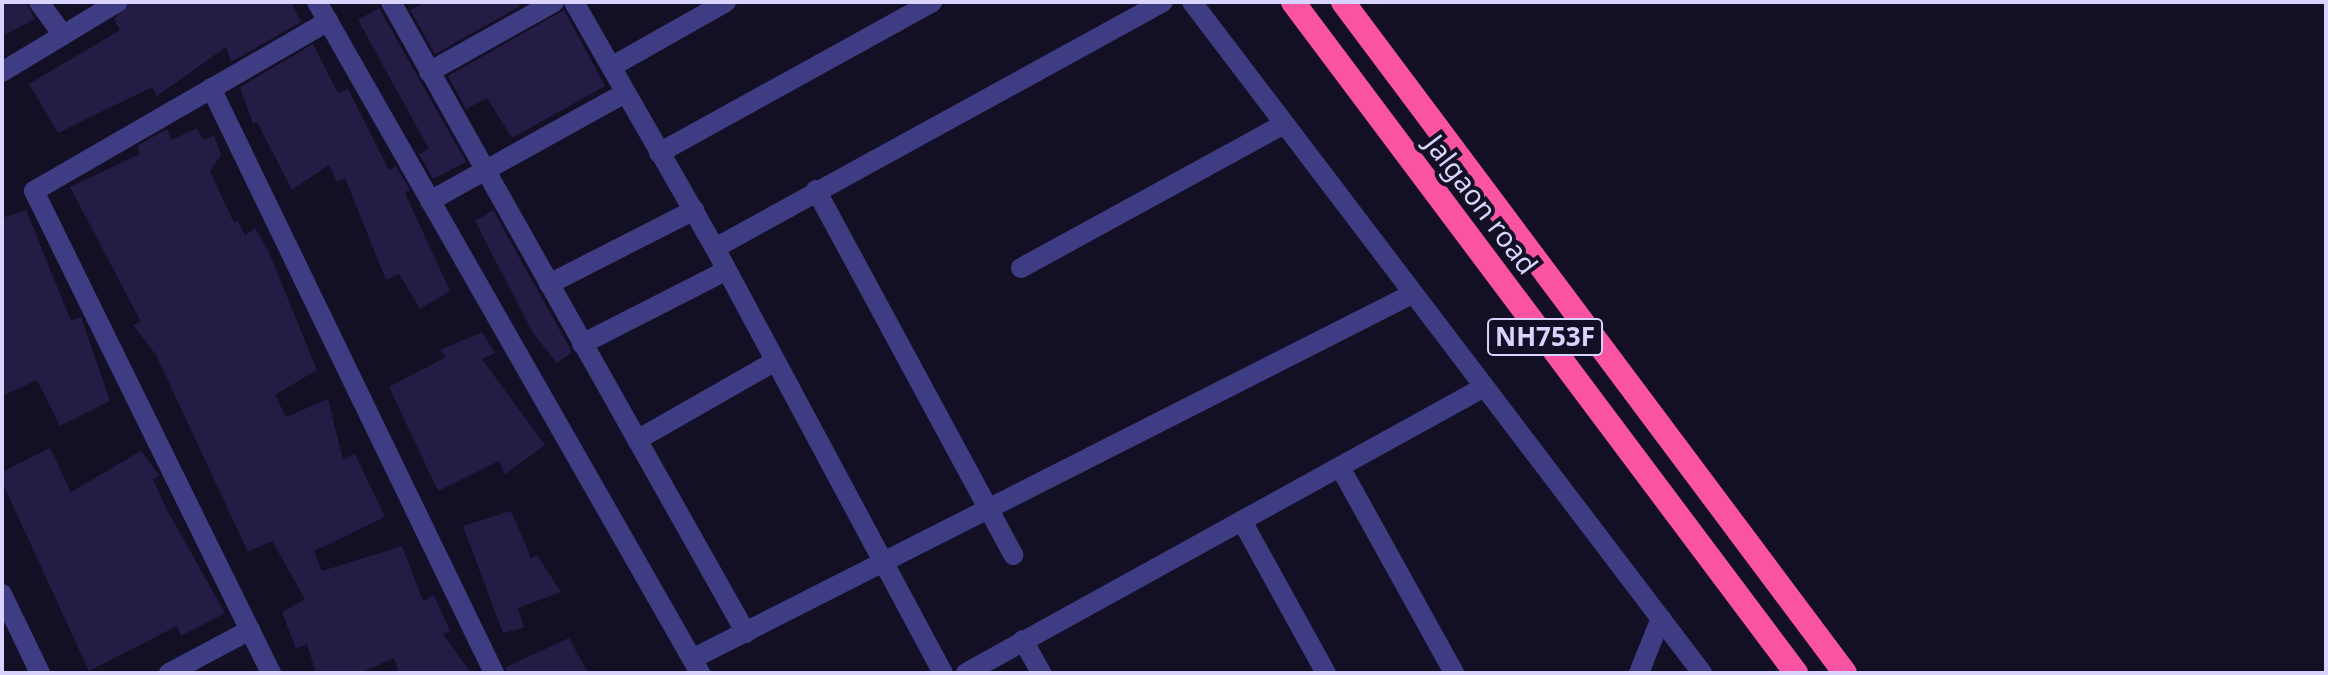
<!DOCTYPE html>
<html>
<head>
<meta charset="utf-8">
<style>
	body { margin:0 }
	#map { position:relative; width:2328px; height:675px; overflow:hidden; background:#130f24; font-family:"Noto Sans",sans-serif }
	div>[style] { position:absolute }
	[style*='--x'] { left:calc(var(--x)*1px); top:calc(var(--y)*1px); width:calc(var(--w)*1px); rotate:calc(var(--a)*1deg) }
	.building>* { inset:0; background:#241c44 }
	.street>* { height:20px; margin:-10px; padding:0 10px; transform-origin:10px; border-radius:10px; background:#3e3c82 }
	.highway>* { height:24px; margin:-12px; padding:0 12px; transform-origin:12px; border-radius:12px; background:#fa53a4 }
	span { translate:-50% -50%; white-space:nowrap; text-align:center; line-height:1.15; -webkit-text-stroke:8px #130f24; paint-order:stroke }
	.shield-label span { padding:2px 6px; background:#130f24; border:2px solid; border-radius:6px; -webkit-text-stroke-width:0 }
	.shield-label { font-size:26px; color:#d8d4fe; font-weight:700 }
	.street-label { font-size:28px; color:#d8d4fe }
	.frame { position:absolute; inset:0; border:4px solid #d8d4fe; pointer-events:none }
</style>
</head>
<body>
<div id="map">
	<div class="building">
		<i style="clip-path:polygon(2px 2px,26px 2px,35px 19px,2px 36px)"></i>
		<i style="clip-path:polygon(131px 2px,291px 2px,301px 22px,231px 62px,226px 47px,157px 96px,152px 87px,58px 133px,29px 84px,120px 30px,114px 19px)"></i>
		<i style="clip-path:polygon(425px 2px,518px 2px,520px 6px,435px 54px,410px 10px)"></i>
		<i style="clip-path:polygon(379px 8px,466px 162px,433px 179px,419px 154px,429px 149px,358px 20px)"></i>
		<i style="clip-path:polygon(564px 10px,605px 86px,512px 138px,487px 98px,466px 109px,448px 76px)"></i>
		<i style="clip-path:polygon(313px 44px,338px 93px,348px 89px,389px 170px,396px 166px,410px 190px,405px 193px,450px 291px,420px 309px,399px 274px,386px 280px,345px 178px,337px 182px,329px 165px,292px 190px,257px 122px,253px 124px,240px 87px)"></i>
		<i style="clip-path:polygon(197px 128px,203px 140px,214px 136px,221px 155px,210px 171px,234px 223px,238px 221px,245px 235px,255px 228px,268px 250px,317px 370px,275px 395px,286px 417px,328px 399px,343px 460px,355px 454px,385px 517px,314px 551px,322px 571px,402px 546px,423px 601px,434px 595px,450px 631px,443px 634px,471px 673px,399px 673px,394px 658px,360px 673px,316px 673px,307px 644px,296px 649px,282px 612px,305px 599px,272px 541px,248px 552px,156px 355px,133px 325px,141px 322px,70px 187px,140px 154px,137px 146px,167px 129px,172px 140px)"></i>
		<i style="clip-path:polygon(26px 210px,71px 321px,81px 317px,110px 401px,60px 426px,37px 380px,2px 396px,2px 218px)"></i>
		<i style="clip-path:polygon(493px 210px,572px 352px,557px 363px,533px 333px,475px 221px)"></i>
		<i style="clip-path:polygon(482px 332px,495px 353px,482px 359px,545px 445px,505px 474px,499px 461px,438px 491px,389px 387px,446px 357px,440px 350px)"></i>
		<i style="clip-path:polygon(50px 448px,71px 492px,141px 451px,159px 475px,153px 479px,166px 508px,225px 613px,181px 636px,177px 626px,89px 671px,2px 482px,2px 472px)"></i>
		<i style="clip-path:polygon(511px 511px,531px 558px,537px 555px,561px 592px,518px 608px,524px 628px,503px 633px,463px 526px)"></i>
		<i style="clip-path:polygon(569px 638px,588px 673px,507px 673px,506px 667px)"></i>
	</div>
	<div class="street">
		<i style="--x:39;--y:2;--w:41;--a:54"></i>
		<i style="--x:317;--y:2;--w:773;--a:60.28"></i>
		<i style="--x:391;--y:2;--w:724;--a:60.64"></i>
		<i style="--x:574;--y:2;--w:284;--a:60.2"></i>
		<i style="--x:715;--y:248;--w:482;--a:61.8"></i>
		<i style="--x:1192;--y:2;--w:843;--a:52.76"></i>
		<i style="--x:611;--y:67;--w:132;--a:-29.5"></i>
		<i style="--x:2;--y:72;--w:135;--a:-31.1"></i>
		<i style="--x:429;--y:72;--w:143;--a:-29.2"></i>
		<i style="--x:211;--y:88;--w:650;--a:64.18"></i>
		<i style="--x:659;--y:153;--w:312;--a:-28.9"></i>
		<i style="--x:816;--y:190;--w:415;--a:61.6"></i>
		<i style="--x:430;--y:201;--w:223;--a:-29"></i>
		<i style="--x:715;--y:248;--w:511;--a:-28.77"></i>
		<i style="--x:1021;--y:268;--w:300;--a:-28.7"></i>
		<i style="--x:549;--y:284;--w:163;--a:-27"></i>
		<i style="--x:582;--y:344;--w:161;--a:-27"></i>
		<i style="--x:637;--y:440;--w:158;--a:-29.7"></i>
		<i style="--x:1340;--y:467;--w:235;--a:61"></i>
		<i style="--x:1242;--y:521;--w:174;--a:61.1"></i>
		<i style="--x:2;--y:594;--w:88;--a:64.3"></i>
		<i style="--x:1023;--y:640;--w:38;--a:61"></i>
		<i style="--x:692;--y:659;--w:807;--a:-26.88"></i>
		<i style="--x:169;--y:673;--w:92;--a:-28"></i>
		<i style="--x:271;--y:673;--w:537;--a:-116.18"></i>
		<i style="--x:34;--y:191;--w:340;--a:-30"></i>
		<i style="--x:966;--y:673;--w:592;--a:-28.9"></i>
		<i style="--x:1639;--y:673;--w:59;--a:-68.2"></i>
	</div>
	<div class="highway">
		<i style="--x:1293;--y:2;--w:839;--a:53.14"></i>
		<i style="--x:1343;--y:2;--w:838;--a:53.2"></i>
	</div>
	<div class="shield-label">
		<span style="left:1545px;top:337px">NH753F</span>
	</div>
	<div class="street-label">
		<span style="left:1482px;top:204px;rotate:53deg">Jalgaon road</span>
	</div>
	<div class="frame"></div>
</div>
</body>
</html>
